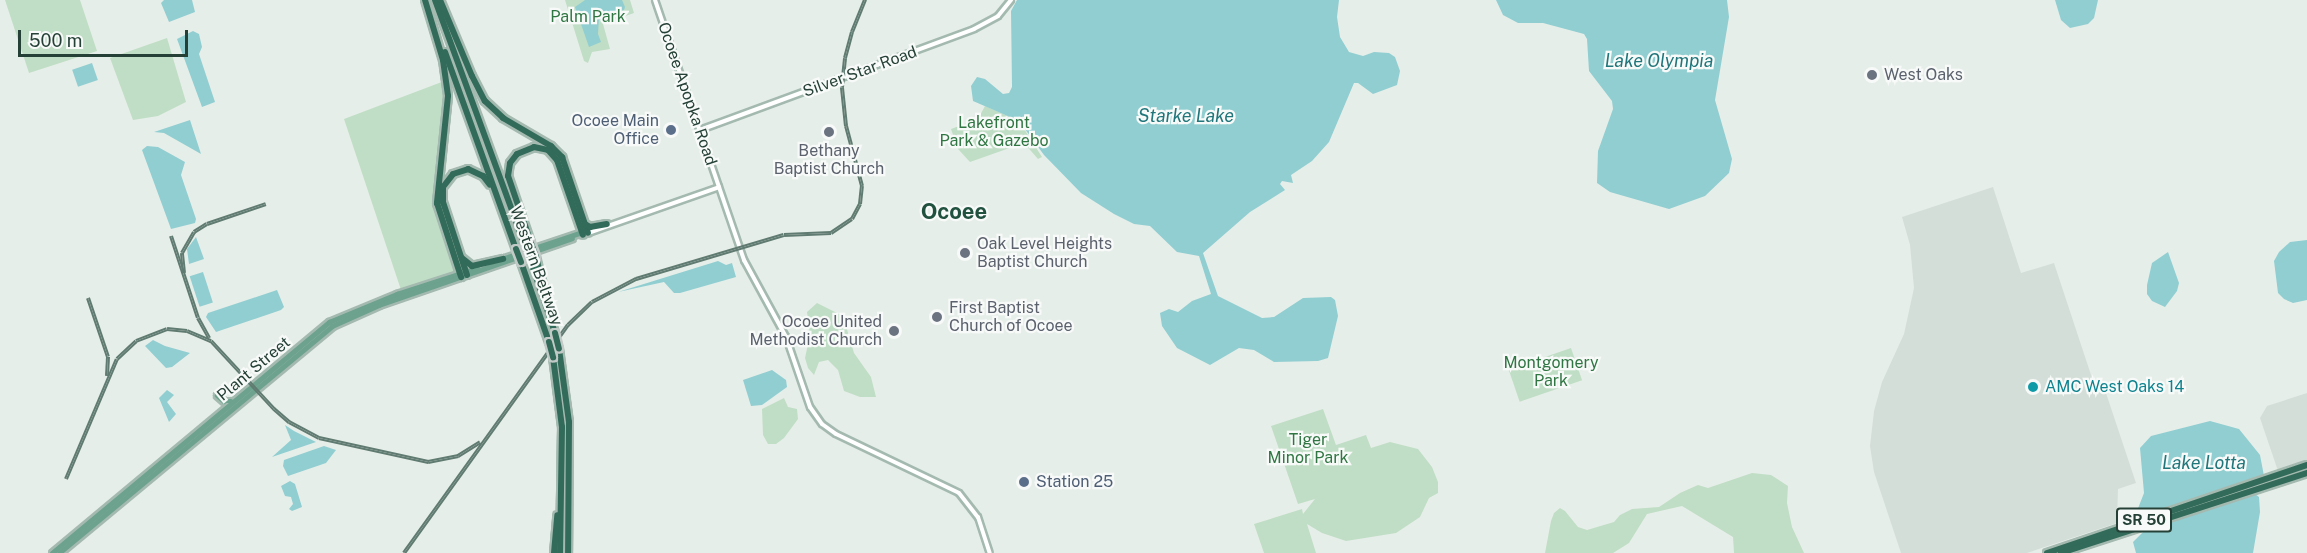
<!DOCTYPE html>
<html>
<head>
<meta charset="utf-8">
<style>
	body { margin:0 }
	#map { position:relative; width:2307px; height:553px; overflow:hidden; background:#e6eee9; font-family:"Public Sans",sans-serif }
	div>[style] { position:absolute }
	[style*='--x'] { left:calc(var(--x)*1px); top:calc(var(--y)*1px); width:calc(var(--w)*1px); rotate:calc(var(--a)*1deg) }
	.built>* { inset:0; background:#d4ded8 }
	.green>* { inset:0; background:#c0dec5; transform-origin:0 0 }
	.water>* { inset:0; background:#91ced1; transform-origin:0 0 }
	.roads { filter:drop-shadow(2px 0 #a4bab0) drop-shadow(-2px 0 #a4bab0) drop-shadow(0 2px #a4bab0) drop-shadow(0 -2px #a4bab0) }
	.secondary>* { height:4px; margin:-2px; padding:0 2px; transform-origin:2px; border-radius:2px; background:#fff }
	.primary>* { height:4.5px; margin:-2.25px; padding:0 2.25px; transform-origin:2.25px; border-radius:2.25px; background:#6ca28e }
	.highway>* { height:6px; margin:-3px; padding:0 3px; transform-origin:3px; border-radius:3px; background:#326b59 }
	.rail>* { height:4px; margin-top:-2px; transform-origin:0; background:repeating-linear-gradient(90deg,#f7faf8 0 4.5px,#607b71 0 9px); box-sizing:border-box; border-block:2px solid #607b71 }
	.bridges { filter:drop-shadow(2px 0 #c2cac7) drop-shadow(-2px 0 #c2cac7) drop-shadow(0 2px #c2cac7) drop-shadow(0 -2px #c2cac7) }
	.highway-bridge>* { height:6px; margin:-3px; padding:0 3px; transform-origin:3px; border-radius:3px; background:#326b59 }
	.dots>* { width:16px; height:16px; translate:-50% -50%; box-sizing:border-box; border:3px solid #f7faf8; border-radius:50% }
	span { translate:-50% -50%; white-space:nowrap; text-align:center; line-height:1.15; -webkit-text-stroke:4.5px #f7faf8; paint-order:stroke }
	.shield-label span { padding:2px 4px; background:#f7faf8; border:2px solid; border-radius:4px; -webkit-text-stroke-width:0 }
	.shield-label { font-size:15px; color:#254036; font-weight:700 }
	.park-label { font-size:16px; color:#307643 }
	.street-label { font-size:16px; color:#254036 }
	.worship-label { font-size:16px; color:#5b616d }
	.left { translate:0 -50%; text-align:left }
	.right { translate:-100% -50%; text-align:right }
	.service-label { font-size:16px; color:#4e5e75 }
	.culture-label { font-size:16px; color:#0d838f }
	.water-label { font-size:18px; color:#20767b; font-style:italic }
	.district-label { font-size:22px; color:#215240; font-weight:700 }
	.scale { position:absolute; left:18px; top:30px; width:170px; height:27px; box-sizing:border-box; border:3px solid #254036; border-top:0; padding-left:8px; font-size:18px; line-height:21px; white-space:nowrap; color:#254036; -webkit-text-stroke:4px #f7faf8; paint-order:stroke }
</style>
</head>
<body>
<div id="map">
	<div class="built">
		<i style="clip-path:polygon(1993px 187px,2021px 273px,2054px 263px,2097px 393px,2105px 390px,2136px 483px,2118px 489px,2117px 523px,2027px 553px,1901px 553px,1874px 472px,1870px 446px,1874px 411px,1882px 382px,1904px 334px,1914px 288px,1910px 245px,1902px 217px)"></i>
		<i style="clip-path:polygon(2307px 393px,2307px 461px,2278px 471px,2260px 418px,2267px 406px)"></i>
	</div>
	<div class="green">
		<i style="clip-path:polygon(5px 0,80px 0,97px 51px,29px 73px)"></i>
		<i style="clip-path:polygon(565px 0,630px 0,634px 13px,603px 24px,610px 49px,592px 52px,588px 63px,584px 61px)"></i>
		<i style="clip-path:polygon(167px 38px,186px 102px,158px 116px,133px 120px,110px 58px)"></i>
		<i style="clip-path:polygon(447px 80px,436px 190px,458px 270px,401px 290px,344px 119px)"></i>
		<i style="clip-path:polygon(985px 106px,1019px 121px,1042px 157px,1038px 159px,1024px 143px,970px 162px,958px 149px,951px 129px,978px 119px)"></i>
		<i style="clip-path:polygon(817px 303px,843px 316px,854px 353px,871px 377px,876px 397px,860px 397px,844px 391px,838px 370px,828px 360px,819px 362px,814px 375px,808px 368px,805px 358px,810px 335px,807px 312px)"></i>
		<i style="left:1571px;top:348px;width:34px;height:66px;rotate:71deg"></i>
		<i style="clip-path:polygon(784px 398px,788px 407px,797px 409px,798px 419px,784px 438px,776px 444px,768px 444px,763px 435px,762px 409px)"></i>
		<i style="clip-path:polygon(1323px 409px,1336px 445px,1366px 435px,1371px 448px,1390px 442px,1418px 449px,1432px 467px,1438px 482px,1438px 493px,1429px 498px,1420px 517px,1396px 533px,1346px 541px,1322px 533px,1307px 524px,1316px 553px,1264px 553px,1254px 524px,1302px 509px,1303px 514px,1315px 499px,1298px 504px,1271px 426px)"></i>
		<i style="clip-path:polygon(1752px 473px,1771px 475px,1788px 486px,1787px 503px,1792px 527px,1804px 553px,1734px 553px,1733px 537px,1682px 506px,1647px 514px,1629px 543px,1613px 553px,1545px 553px,1551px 521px,1554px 513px,1560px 508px,1565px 511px,1578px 527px,1587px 530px,1614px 522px,1620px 515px,1632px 509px,1659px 507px,1680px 493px,1698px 485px,1708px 488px)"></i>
	</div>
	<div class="water">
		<i style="clip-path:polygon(164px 0,192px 0,195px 12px,169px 22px,161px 3px)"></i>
		<i style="clip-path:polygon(585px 0,622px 0,625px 7px,624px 10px,599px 19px,598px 34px,601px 42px,589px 47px,575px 7px)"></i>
		<i style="clip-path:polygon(1017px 0,1339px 0,1337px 17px,1340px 37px,1349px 52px,1363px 56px,1374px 52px,1389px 53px,1395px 57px,1400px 71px,1397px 85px,1373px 94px,1358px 83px,1354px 83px,1329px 142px,1312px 161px,1291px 175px,1293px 183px,1282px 181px,1280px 184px,1285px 190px,1250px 212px,1203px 253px,1218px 296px,1262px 318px,1274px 317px,1303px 298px,1331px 297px,1335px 300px,1338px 316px,1328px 358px,1318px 361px,1274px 362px,1254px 350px,1239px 348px,1210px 365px,1177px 348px,1162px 326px,1160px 313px,1169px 309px,1178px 312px,1192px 301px,1211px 294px,1199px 256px,1177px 252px,1150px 226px,1134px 224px,1114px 214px,1081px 193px,1044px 155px,1019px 121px,973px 101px,971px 86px,977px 77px,985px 79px,1003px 94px,1009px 93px,1012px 87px,1011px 11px)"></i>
		<i style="clip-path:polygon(1496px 0,1727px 0,1729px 17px,1715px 100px,1732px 159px,1729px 173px,1705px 196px,1669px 209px,1610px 192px,1597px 183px,1598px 151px,1613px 109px,1612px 101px,1589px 71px,1587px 39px,1584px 34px,1543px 23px,1518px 23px,1503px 15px)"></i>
		<i style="clip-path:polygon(2055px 0,2098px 0,2094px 18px,2088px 24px,2070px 28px,2061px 20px)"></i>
		<i style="clip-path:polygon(193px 31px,199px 34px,202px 47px,199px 54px,215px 102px,202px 107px,177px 39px)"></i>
		<i style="left:92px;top:63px;width:18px;height:21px;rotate:71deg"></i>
		<i style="clip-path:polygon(190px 120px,201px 154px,164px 133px,154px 132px)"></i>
		<i style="clip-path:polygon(147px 146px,158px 147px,185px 162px,181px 175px,196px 219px,195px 223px,171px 229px,142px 150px)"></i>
		<i style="clip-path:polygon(196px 237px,204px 259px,189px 264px,187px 249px)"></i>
		<i style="clip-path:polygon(2307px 240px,2307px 300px,2293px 303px,2284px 299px,2278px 293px,2274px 261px,2279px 252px,2290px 242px)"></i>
		<i style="clip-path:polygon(2168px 252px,2179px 283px,2177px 291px,2165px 307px,2152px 301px,2147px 294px,2147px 285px,2152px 263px)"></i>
		<i style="clip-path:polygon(718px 261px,726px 265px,732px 263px,736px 277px,680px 293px,674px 293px,664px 282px,618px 292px)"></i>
		<i style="left:203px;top:272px;width:32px;height:14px;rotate:72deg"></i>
		<i style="clip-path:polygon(277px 290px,284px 307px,281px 310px,216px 332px,206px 317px,208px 313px)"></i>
		<i style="clip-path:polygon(153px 340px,165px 346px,190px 353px,172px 367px,166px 368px,145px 346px)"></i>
		<i style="clip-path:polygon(772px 370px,786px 380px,787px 387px,762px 405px,751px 406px,743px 380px)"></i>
		<i style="clip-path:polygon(167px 390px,174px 395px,167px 402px,176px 414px,169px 422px,159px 398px)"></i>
		<i style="clip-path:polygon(2210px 421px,2239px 429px,2260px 455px,2264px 476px,2238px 485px,2242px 498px,2255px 494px,2259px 497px,2260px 512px,2253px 553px,2136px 553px,2133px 542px,2144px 531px,2196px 513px,2191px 500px,2147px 515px,2143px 516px,2137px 511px,2144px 493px,2140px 448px,2151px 436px)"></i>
		<i style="clip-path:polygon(285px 425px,294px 431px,316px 442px,272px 457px,291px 440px)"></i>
		<i style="clip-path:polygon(324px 446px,336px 450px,326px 463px,288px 476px,283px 466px,284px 460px)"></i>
		<i style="clip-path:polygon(290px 481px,295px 484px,302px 507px,292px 511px,289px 509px,293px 504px,291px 497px,285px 496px,281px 486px)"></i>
	</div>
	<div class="roads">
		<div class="secondary">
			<i style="--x:655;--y:0;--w:275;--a:71.1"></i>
			<i style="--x:744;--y:260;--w:88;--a:61.4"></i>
			<i style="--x:786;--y:337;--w:74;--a:71.1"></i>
			<i style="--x:810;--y:407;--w:21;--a:55"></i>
			<i style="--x:822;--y:424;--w:17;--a:36"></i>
			<i style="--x:836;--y:434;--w:136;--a:25.6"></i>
			<i style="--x:959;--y:493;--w:31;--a:52"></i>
			<i style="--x:978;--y:517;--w:38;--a:72"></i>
			<i style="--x:700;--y:130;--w:292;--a:-20.2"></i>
			<i style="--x:974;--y:29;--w:27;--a:-28"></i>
			<i style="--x:998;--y:16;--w:21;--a:-51"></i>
			<i style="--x:588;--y:233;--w:139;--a:-19.3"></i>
		</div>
		<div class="primary">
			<i style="--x:502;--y:259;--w:84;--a:-18.6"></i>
			<i style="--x:217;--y:395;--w:9;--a:41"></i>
			<i style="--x:224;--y:401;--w:7;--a:0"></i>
			<i style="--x:52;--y:553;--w:361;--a:-39.8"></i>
			<i style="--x:329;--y:322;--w:74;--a:-22.4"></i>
			<i style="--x:397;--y:294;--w:84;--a:-18"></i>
			<i style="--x:59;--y:553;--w:355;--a:-39.7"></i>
			<i style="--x:332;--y:326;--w:51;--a:-24.1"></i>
			<i style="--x:379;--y:305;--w:204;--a:-19.1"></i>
		</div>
		<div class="highway">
			<i style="--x:425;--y:0;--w:63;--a:73.3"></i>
			<i style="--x:443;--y:60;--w:36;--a:82"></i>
			<i style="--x:448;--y:96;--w:108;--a:95.9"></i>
			<i style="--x:437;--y:203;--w:78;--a:72"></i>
			<i style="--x:435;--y:0;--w:262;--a:69.9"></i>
			<i style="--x:440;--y:0;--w:82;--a:67.2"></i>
			<i style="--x:472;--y:76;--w:28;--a:63"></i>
			<i style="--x:485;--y:101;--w:25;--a:43"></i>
			<i style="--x:503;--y:118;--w:56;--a:30.3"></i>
			<i style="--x:551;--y:146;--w:16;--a:45"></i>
			<i style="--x:562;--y:157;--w:80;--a:71.1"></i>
			<i style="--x:445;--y:52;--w:209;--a:70.2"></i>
			<i style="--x:585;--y:224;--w:6;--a:31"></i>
			<i style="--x:590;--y:227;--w:17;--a:-10"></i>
			<i style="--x:531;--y:243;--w:71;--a:-108.9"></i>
			<i style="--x:508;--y:176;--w:13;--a:-81"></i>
			<i style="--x:510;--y:163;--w:11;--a:-52"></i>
			<i style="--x:517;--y:154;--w:18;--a:-22"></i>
			<i style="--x:534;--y:147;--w:14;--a:12"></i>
			<i style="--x:548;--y:150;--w:13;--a:48"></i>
			<i style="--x:557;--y:160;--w:79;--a:70.9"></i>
			<i style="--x:536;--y:257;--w:33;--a:76"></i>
			<i style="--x:462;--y:258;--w:13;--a:39"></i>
			<i style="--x:472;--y:266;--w:32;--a:-13"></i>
			<i style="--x:530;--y:259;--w:78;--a:71.3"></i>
			<i style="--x:521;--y:262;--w:85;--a:70.7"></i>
			<i style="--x:467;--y:275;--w:77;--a:-108.2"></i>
			<i style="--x:443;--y:202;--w:15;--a:-90"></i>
			<i style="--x:443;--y:187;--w:16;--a:-52"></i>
			<i style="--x:453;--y:174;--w:16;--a:-18"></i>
			<i style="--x:468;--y:169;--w:17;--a:25"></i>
			<i style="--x:483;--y:176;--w:11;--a:52"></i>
			<i style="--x:559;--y:349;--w:74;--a:82.2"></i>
			<i style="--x:569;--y:422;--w:131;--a:90.4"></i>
			<i style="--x:553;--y:357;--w:71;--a:82.7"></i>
			<i style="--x:562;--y:427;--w:126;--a:90.9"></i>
			<i style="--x:554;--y:553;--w:38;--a:-85"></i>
			<i style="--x:2047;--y:553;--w:274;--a:-18.7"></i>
			<i style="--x:2061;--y:553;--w:259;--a:-18"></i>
		</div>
	</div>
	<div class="rail">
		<i style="--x:171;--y:236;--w:86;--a:71.8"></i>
		<i style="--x:198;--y:318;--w:23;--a:61"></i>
		<i style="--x:184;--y:273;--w:20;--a:-96"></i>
		<i style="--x:182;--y:253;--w:24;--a:-60"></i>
		<i style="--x:194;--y:232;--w:15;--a:-32"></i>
		<i style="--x:207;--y:224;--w:62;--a:-18.7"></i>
		<i style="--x:88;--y:298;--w:62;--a:71.3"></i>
		<i style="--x:108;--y:357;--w:19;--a:93"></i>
		<i style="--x:66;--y:479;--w:130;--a:-67"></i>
		<i style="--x:117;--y:359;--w:26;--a:-43"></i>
		<i style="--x:136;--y:341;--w:33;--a:-21"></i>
		<i style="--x:167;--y:329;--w:20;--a:6"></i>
		<i style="--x:187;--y:331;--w:26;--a:23"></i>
		<i style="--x:211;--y:341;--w:93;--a:47.2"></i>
		<i style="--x:274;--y:409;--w:20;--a:41"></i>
		<i style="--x:289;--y:422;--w:34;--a:28"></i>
		<i style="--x:319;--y:438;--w:112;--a:12.4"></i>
		<i style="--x:428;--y:462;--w:31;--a:-11"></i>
		<i style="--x:458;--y:456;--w:26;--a:-32"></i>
		<i style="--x:404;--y:553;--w:281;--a:-54.3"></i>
		<i style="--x:568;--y:325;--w:33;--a:-44"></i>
		<i style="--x:592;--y:302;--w:50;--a:-27.6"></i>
		<i style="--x:636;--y:279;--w:154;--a:-16.6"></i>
		<i style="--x:784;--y:235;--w:47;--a:-2.4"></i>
		<i style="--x:831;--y:233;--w:25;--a:-34"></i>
		<i style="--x:852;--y:219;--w:17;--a:-62"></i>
		<i style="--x:860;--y:204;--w:18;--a:-84"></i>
		<i style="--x:862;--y:186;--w:62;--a:-104.9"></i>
		<i style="--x:846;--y:126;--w:39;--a:-96"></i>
		<i style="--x:842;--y:87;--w:29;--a:-84"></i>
		<i style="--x:845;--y:58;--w:27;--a:-75"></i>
		<i style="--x:852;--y:32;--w:35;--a:-68"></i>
	</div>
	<div class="bridges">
		<div class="highway-bridge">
			<i style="--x:531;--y:243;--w:15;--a:70"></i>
			<i style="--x:525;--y:246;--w:14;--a:69"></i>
			<i style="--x:516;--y:249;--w:14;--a:69"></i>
			<i style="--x:555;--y:333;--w:16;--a:76"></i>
			<i style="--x:549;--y:342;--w:16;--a:75"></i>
		</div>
	</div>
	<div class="dots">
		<i style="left:1872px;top:75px;background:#6b7280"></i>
		<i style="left:671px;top:130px;background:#5c6f8a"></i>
		<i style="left:829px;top:132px;background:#6b7280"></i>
		<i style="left:965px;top:253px;background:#6b7280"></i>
		<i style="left:937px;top:317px;background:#6b7280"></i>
		<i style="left:894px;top:331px;background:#6b7280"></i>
		<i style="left:2033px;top:387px;background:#0f9aa8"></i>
		<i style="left:1024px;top:482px;background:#5c6f8a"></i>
	</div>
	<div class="shield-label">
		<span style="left:2144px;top:520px">SR 50</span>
	</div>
	<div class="park-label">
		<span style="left:588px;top:17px">Palm Park</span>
		<span style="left:994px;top:132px">Lakefront<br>Park &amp; Gazebo</span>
		<span style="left:1551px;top:372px">Montgomery<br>Park</span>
		<span style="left:1308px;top:449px">Tiger<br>Minor Park</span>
	</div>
	<div class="street-label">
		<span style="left:860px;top:72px;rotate:-20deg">Silver Star Road</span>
		<span style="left:687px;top:94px;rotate:71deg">Ocoee Apopka Road</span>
		<span style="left:536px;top:266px;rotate:70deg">Western Beltway</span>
		<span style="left:254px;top:369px;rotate:-40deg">Plant Street</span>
	</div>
	<div class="worship-label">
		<span class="left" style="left:1884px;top:75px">West Oaks</span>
		<span style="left:829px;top:160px">Bethany<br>Baptist Church</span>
		<span class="left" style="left:977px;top:253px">Oak Level Heights<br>Baptist Church</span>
		<span class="left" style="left:949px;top:317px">First Baptist<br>Church of Ocoee</span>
		<span class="right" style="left:882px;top:331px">Ocoee United<br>Methodist Church</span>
	</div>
	<div class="service-label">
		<span class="right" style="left:659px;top:130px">Ocoee Main<br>Office</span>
		<span class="left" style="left:1036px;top:482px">Station 25</span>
	</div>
	<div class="culture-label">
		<span class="left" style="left:2045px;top:387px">AMC West Oaks 14</span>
	</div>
	<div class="water-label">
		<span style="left:1659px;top:61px">Lake Olympia</span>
		<span style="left:1186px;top:116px">Starke Lake</span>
		<span style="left:2204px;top:463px">Lake Lotta</span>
	</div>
	<div class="district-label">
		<span style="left:954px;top:212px">Ocoee</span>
	</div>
	<div class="scale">500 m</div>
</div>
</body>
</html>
